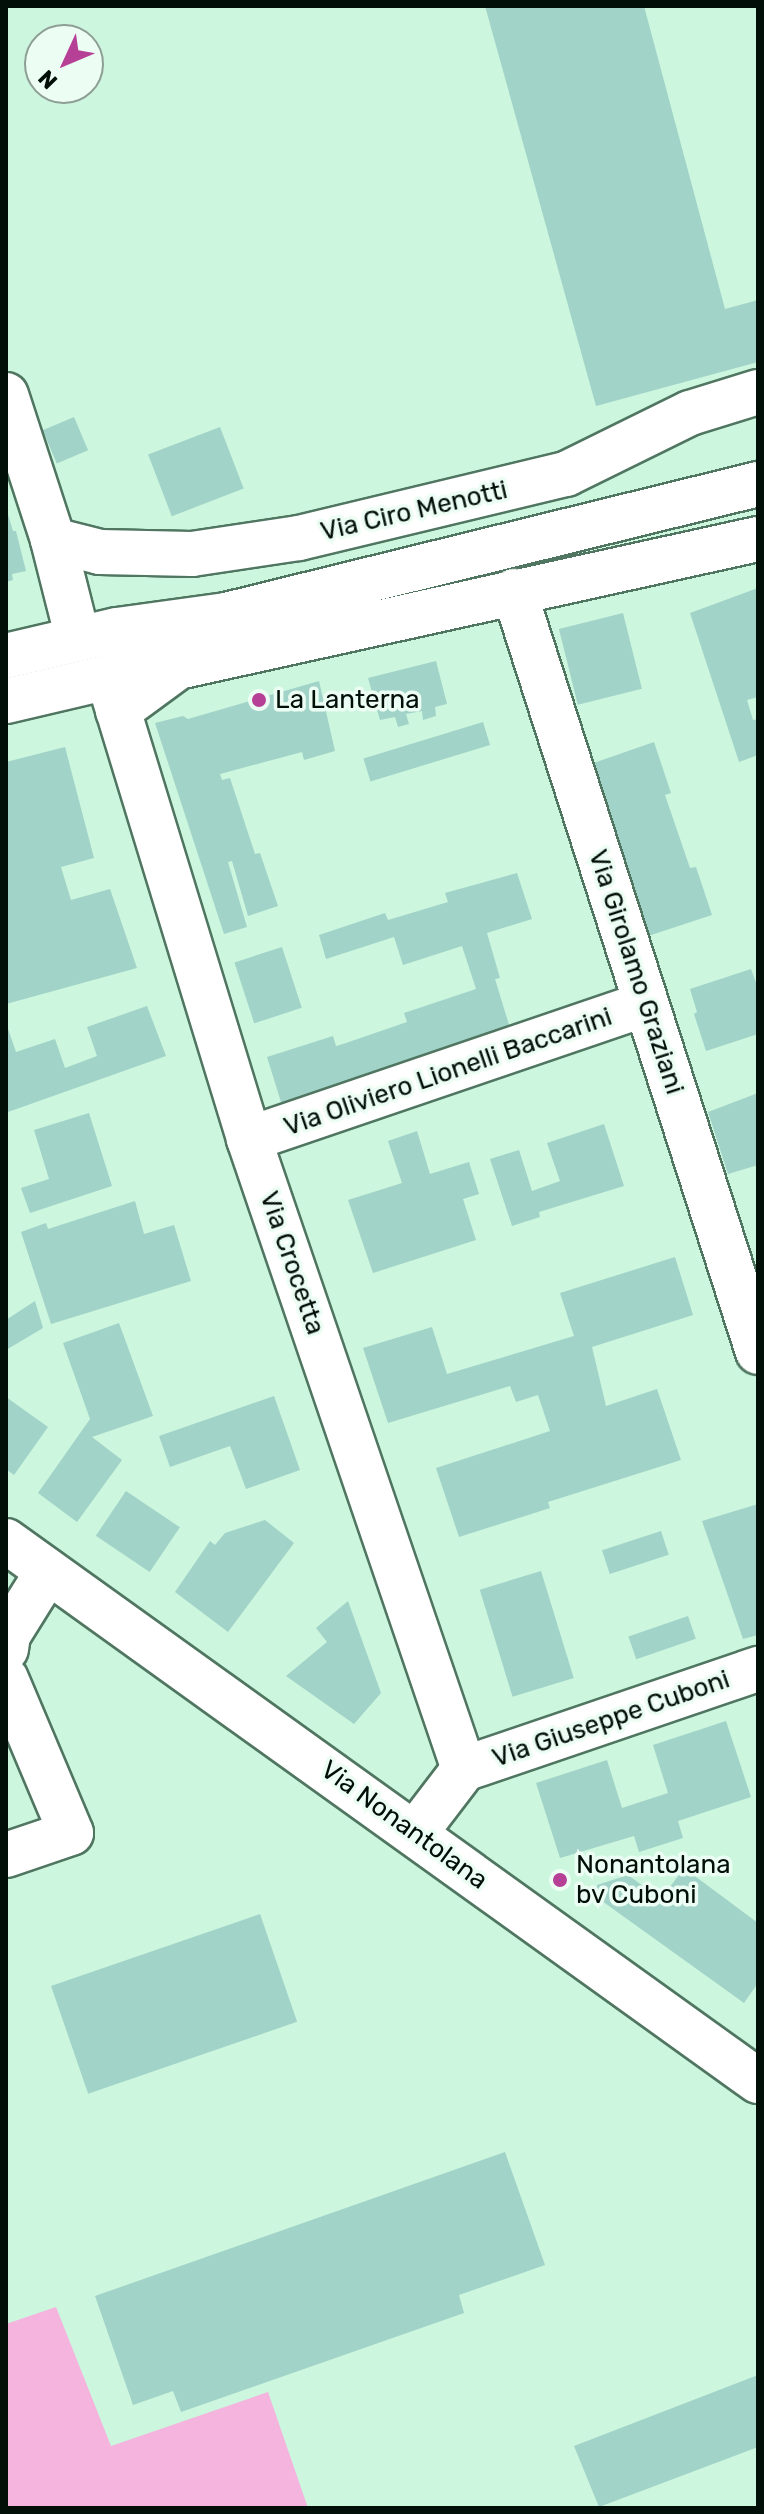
<!DOCTYPE html>
<html>
<head>
<meta charset="utf-8">
<style>
	body { margin:0 }
	#map { position:relative; width:764px; height:2514px; overflow:hidden; background:#ccf6de; font-family:Rubik,sans-serif }
	div>[style] { position:absolute }
	[style*='--x'] { left:calc(var(--x)*1px); top:calc(var(--y)*1px); width:calc(var(--w)*1px); rotate:calc(var(--a)*1deg) }
	.green>* { inset:0; background:#f4b4de }
	.building>* { inset:0; background:#a1d3c8; transform-origin:0 0 }
	.roads { filter:drop-shadow(2px 0 #507661) drop-shadow(-2px 0 #507661) drop-shadow(0 2px #507661) drop-shadow(0 -2px #507661) }
	.street>* { height:44px; margin:-22px; padding:0 22px; transform-origin:22px; border-radius:22px; background:#fff }
	.secondary>* { height:44px; margin:-22px; padding:0 22px; transform-origin:22px; border-radius:22px; background:#fff }
	.dots>* { width:22px; height:22px; translate:-50% -50%; box-sizing:border-box; border:4px solid #ecfdf3; border-radius:50% }
	span { translate:-50% -50%; white-space:nowrap; text-align:center; line-height:1.15; -webkit-text-stroke:7px #ecfdf3; paint-order:stroke }
	.street-label { font-size:26px; color:#020f08 }
	.poi-label { font-size:26px; color:#020f08 }
	.left { translate:0 -50%; text-align:left }
	.frame { position:absolute; inset:0; border:8px solid #020f08; pointer-events:none }
	.north { position:absolute; left:24px; top:24px; width:80px; height:80px; box-sizing:border-box; background:#ecfdf3; border:2px solid #8e9e95; border-radius:50%; rotate:226deg; font-size:22px; font-weight:700; line-height:32px; text-align:center; color:#020f08 }
	.north::after { content:''; display:block; margin:auto; width:28px; height:36px; background:#b74097; clip-path:polygon(50% 0,100% 100%,50% 72%,0 100%) }
</style>
</head>
<body>
<div id="map">
	<div class="green">
		<i style="clip-path:polygon(56px 2307px,111px 2446px,268px 2392px,308px 2508px,6px 2508px,6px 2324px)"></i>
	</div>
	<div class="building">
		<i style="clip-path:polygon(485px 6px,644px 6px,725px 309px,758px 300px,758px 362px,596px 406px)"></i>
		<i style="left:74px;top:417px;width:36px;height:34px;rotate:67deg"></i>
		<i style="left:220px;top:427px;width:66px;height:77px;rotate:69deg"></i>
		<i style="clip-path:polygon(6px 508px,13px 531px,16px 531px,26px 571px,12px 574px,13px 580px,6px 582px)"></i>
		<i style="clip-path:polygon(758px 588px,758px 697px,747px 700px,753px 720px,758px 719px,758px 755px,739px 762px,690px 613px)"></i>
		<i style="left:623px;top:613px;width:78px;height:66px;rotate:76deg"></i>
		<i style="clip-path:polygon(436px 661px,447px 704px,435px 707px,436px 716px,423px 720px,422px 711px,406px 714px,409px 724px,398px 727px,395px 717px,380px 720px,368px 678px)"></i>
		<i style="clip-path:polygon(319px 681px,335px 751px,304px 760px,302px 752px,220px 774px,222px 780px,230px 778px,255px 854px,260px 853px,278px 906px,248px 916px,232px 861px,228px 862px,247px 927px,224px 934px,155px 723px,183px 716px,188px 719px)"></i>
		<i style="left:483px;top:722px;width:24px;height:125px;rotate:73deg"></i>
		<i style="clip-path:polygon(654px 742px,671px 793px,665px 795px,690px 868px,696px 867px,712px 915px,645px 937px,585px 766px)"></i>
		<i style="clip-path:polygon(65px 747px,94px 858px,61px 867px,71px 900px,110px 889px,137px 968px,6px 1004px,6px 762px)"></i>
		<i style="clip-path:polygon(517px 873px,532px 919px,487px 933px,500px 978px,495px 979px,514px 1041px,285px 1115px,267px 1057px,333px 1036px,336px 1046px,343px 1044px,407px 1022px,404px 1013px,476px 989px,462px 946px,403px 965px,394px 937px,326px 959px,319px 935px,385px 913px,388px 920px,448px 902px,445px 893px)"></i>
		<i style="left:282px;top:947px;width:64px;height:50px;rotate:72deg"></i>
		<i style="clip-path:polygon(751px 969px,758px 988px,758px 1034px,706px 1051px,694px 1014px,697px 1012px,690px 989px)"></i>
		<i style="clip-path:polygon(147px 1006px,166px 1056px,8px 1112px,6px 1023px,16px 1052px,55px 1039px,65px 1068px,97px 1056px,87px 1027px)"></i>
		<i style="clip-path:polygon(758px 1093px,758px 1165px,728px 1174px,708px 1112px)"></i>
		<i style="clip-path:polygon(89px 1113px,112px 1186px,30px 1213px,21px 1188px,49px 1179px,34px 1130px)"></i>
		<i style="clip-path:polygon(604px 1124px,624px 1186px,539px 1212px,540px 1217px,512px 1226px,490px 1159px,519px 1150px,532px 1191px,560px 1181px,547px 1143px)"></i>
		<i style="clip-path:polygon(417px 1131px,430px 1174px,469px 1162px,479px 1194px,463px 1199px,476px 1240px,373px 1273px,348px 1200px,402px 1183px,388px 1141px)"></i>
		<i style="clip-path:polygon(135px 1201px,144px 1234px,174px 1225px,191px 1281px,51px 1324px,21px 1232px,46px 1223px,48px 1229px)"></i>
		<i style="clip-path:polygon(675px 1257px,693px 1315px,592px 1347px,606px 1406px,657px 1389px,681px 1460px,548px 1502px,550px 1508px,459px 1537px,436px 1468px,550px 1431px,538px 1395px,516px 1402px,510px 1386px,388px 1423px,363px 1348px,432px 1327px,447px 1374px,574px 1336px,560px 1293px)"></i>
		<i style="clip-path:polygon(35px 1301px,43px 1328px,6px 1350px,6px 1320px)"></i>
		<i style="clip-path:polygon(119px 1323px,153px 1416px,92px 1437px,122px 1460px,77px 1522px,38px 1493px,90px 1419px,63px 1343px)"></i>
		<i style="clip-path:polygon(274px 1396px,300px 1470px,246px 1489px,230px 1446px,170px 1467px,159px 1436px)"></i>
		<i style="clip-path:polygon(6px 1397px,48px 1427px,14px 1475px,6px 1469px)"></i>
		<i style="left:126px;top:1491px;width:65px;height:54px;rotate:34deg"></i>
		<i style="clip-path:polygon(758px 1504px,758px 1635px,743px 1639px,702px 1521px)"></i>
		<i style="clip-path:polygon(265px 1520px,294px 1543px,228px 1632px,175px 1592px,210px 1541px,215px 1545px,225px 1533px)"></i>
		<i style="left:661px;top:1531px;width:25px;height:62px;rotate:72deg"></i>
		<i style="left:541px;top:1571px;width:112px;height:64px;rotate:73deg"></i>
		<i style="clip-path:polygon(348px 1601px,381px 1693px,354px 1724px,286px 1676px,327px 1642px,316px 1628px)"></i>
		<i style="left:688px;top:1616px;width:24px;height:63px;rotate:71deg"></i>
		<i style="clip-path:polygon(726px 1721px,751px 1797px,678px 1821px,683px 1838px,639px 1852px,634px 1836px,560px 1858px,536px 1783px,607px 1760px,622px 1808px,668px 1793px,653px 1745px)"></i>
		<i style="clip-path:polygon(684px 1868px,758px 1923px,758px 1983px,744px 2003px,595px 1896px,597px 1885px,628px 1875px,661px 1899px)"></i>
		<i style="left:260px;top:1914px;width:114px;height:221px;rotate:71deg"></i>
		<i style="clip-path:polygon(505px 2152px,545px 2265px,459px 2295px,464px 2313px,181px 2412px,173px 2391px,133px 2405px,95px 2296px)"></i>
		<i style="clip-path:polygon(758px 2375px,758px 2447px,599px 2507px,574px 2446px)"></i>
	</div>
	<div class="roads">
		<div class="street">
			<i style="--x:6;--y:395;--w:152;--a:72"></i>
			<i style="--x:53;--y:540;--w:102;--a:75.8"></i>
			<i style="--x:53;--y:540;--w:49;--a:14.3"></i>
			<i style="--x:100;--y:552;--w:92;--a:1.2"></i>
			<i style="--x:192;--y:554;--w:108;--a:-8.5"></i>
			<i style="--x:299;--y:538;--w:275;--a:-13.5"></i>
			<i style="--x:566;--y:474;--w:138;--a:-26.2"></i>
			<i style="--x:690;--y:413;--w:71;--a:-17.2"></i>
			<i style="--x:514;--y:591;--w:799;--a:72.22"></i>
			<i style="--x:108;--y:677;--w:483;--a:73"></i>
			<i style="--x:249;--y:1139;--w:666;--a:71.16"></i>
			<i style="--x:464;--y:1769;--w:81;--a:127.4"></i>
			<i style="--x:118;--y:711;--w:74;--a:-36.3"></i>
			<i style="--x:178;--y:667;--w:594;--a:-12.45"></i>
			<i style="--x:249;--y:1139;--w:419;--a:-18.8"></i>
			<i style="--x:6;--y:1649;--w:14;--a:-82"></i>
			<i style="--x:8;--y:1635;--w:75;--a:-58"></i>
			<i style="--x:6;--y:1679;--w:167;--a:67.1"></i>
			<i style="--x:71;--y:1833;--w:69;--a:161.3"></i>
			<i style="--x:464;--y:1769;--w:311;--a:-18.8"></i>
		</div>
		<div class="secondary">
			<i style="--x:6;--y:656;--w:114;--a:-13.2"></i>
			<i style="--x:117;--y:630;--w:110;--a:-7.8"></i>
			<i style="--x:226;--y:615;--w:548;--a:-13.83"></i>
			<i style="--x:6;--y:701;--w:105;--a:-13.2"></i>
			<i style="--x:108;--y:677;--w:103;--a:-27.8"></i>
			<i style="--x:6;--y:1541;--w:926;--a:35.68"></i>
		</div>
	</div>
	<div class="dots">
		<i style="left:259px;top:700px;background:#b74097"></i>
		<i style="left:560px;top:1880px;background:#b74097"></i>
	</div>
	<div class="street-label">
		<span style="left:414px;top:511px;rotate:-13deg">Via Ciro Menotti</span>
		<span style="left:636px;top:972px;rotate:72deg">Via Girolamo Graziani</span>
		<span style="left:448px;top:1072px;rotate:-19deg">Via Oliviero Lionelli Baccarini</span>
		<span style="left:292px;top:1263px;rotate:71deg">Via Crocetta</span>
		<span style="left:611px;top:1719px;rotate:-19deg">Via Giuseppe Cuboni</span>
		<span style="left:404px;top:1825px;rotate:36deg">Via Nonantolana</span>
	</div>
	<div class="poi-label">
		<span class="left" style="left:275px;top:700px">La Lanterna</span>
		<span class="left" style="left:576px;top:1880px">Nonantolana<br>bv Cuboni</span>
	</div>
	<div class="frame"></div>
	<div class="north">N</div>
</div>
</body>
</html>
